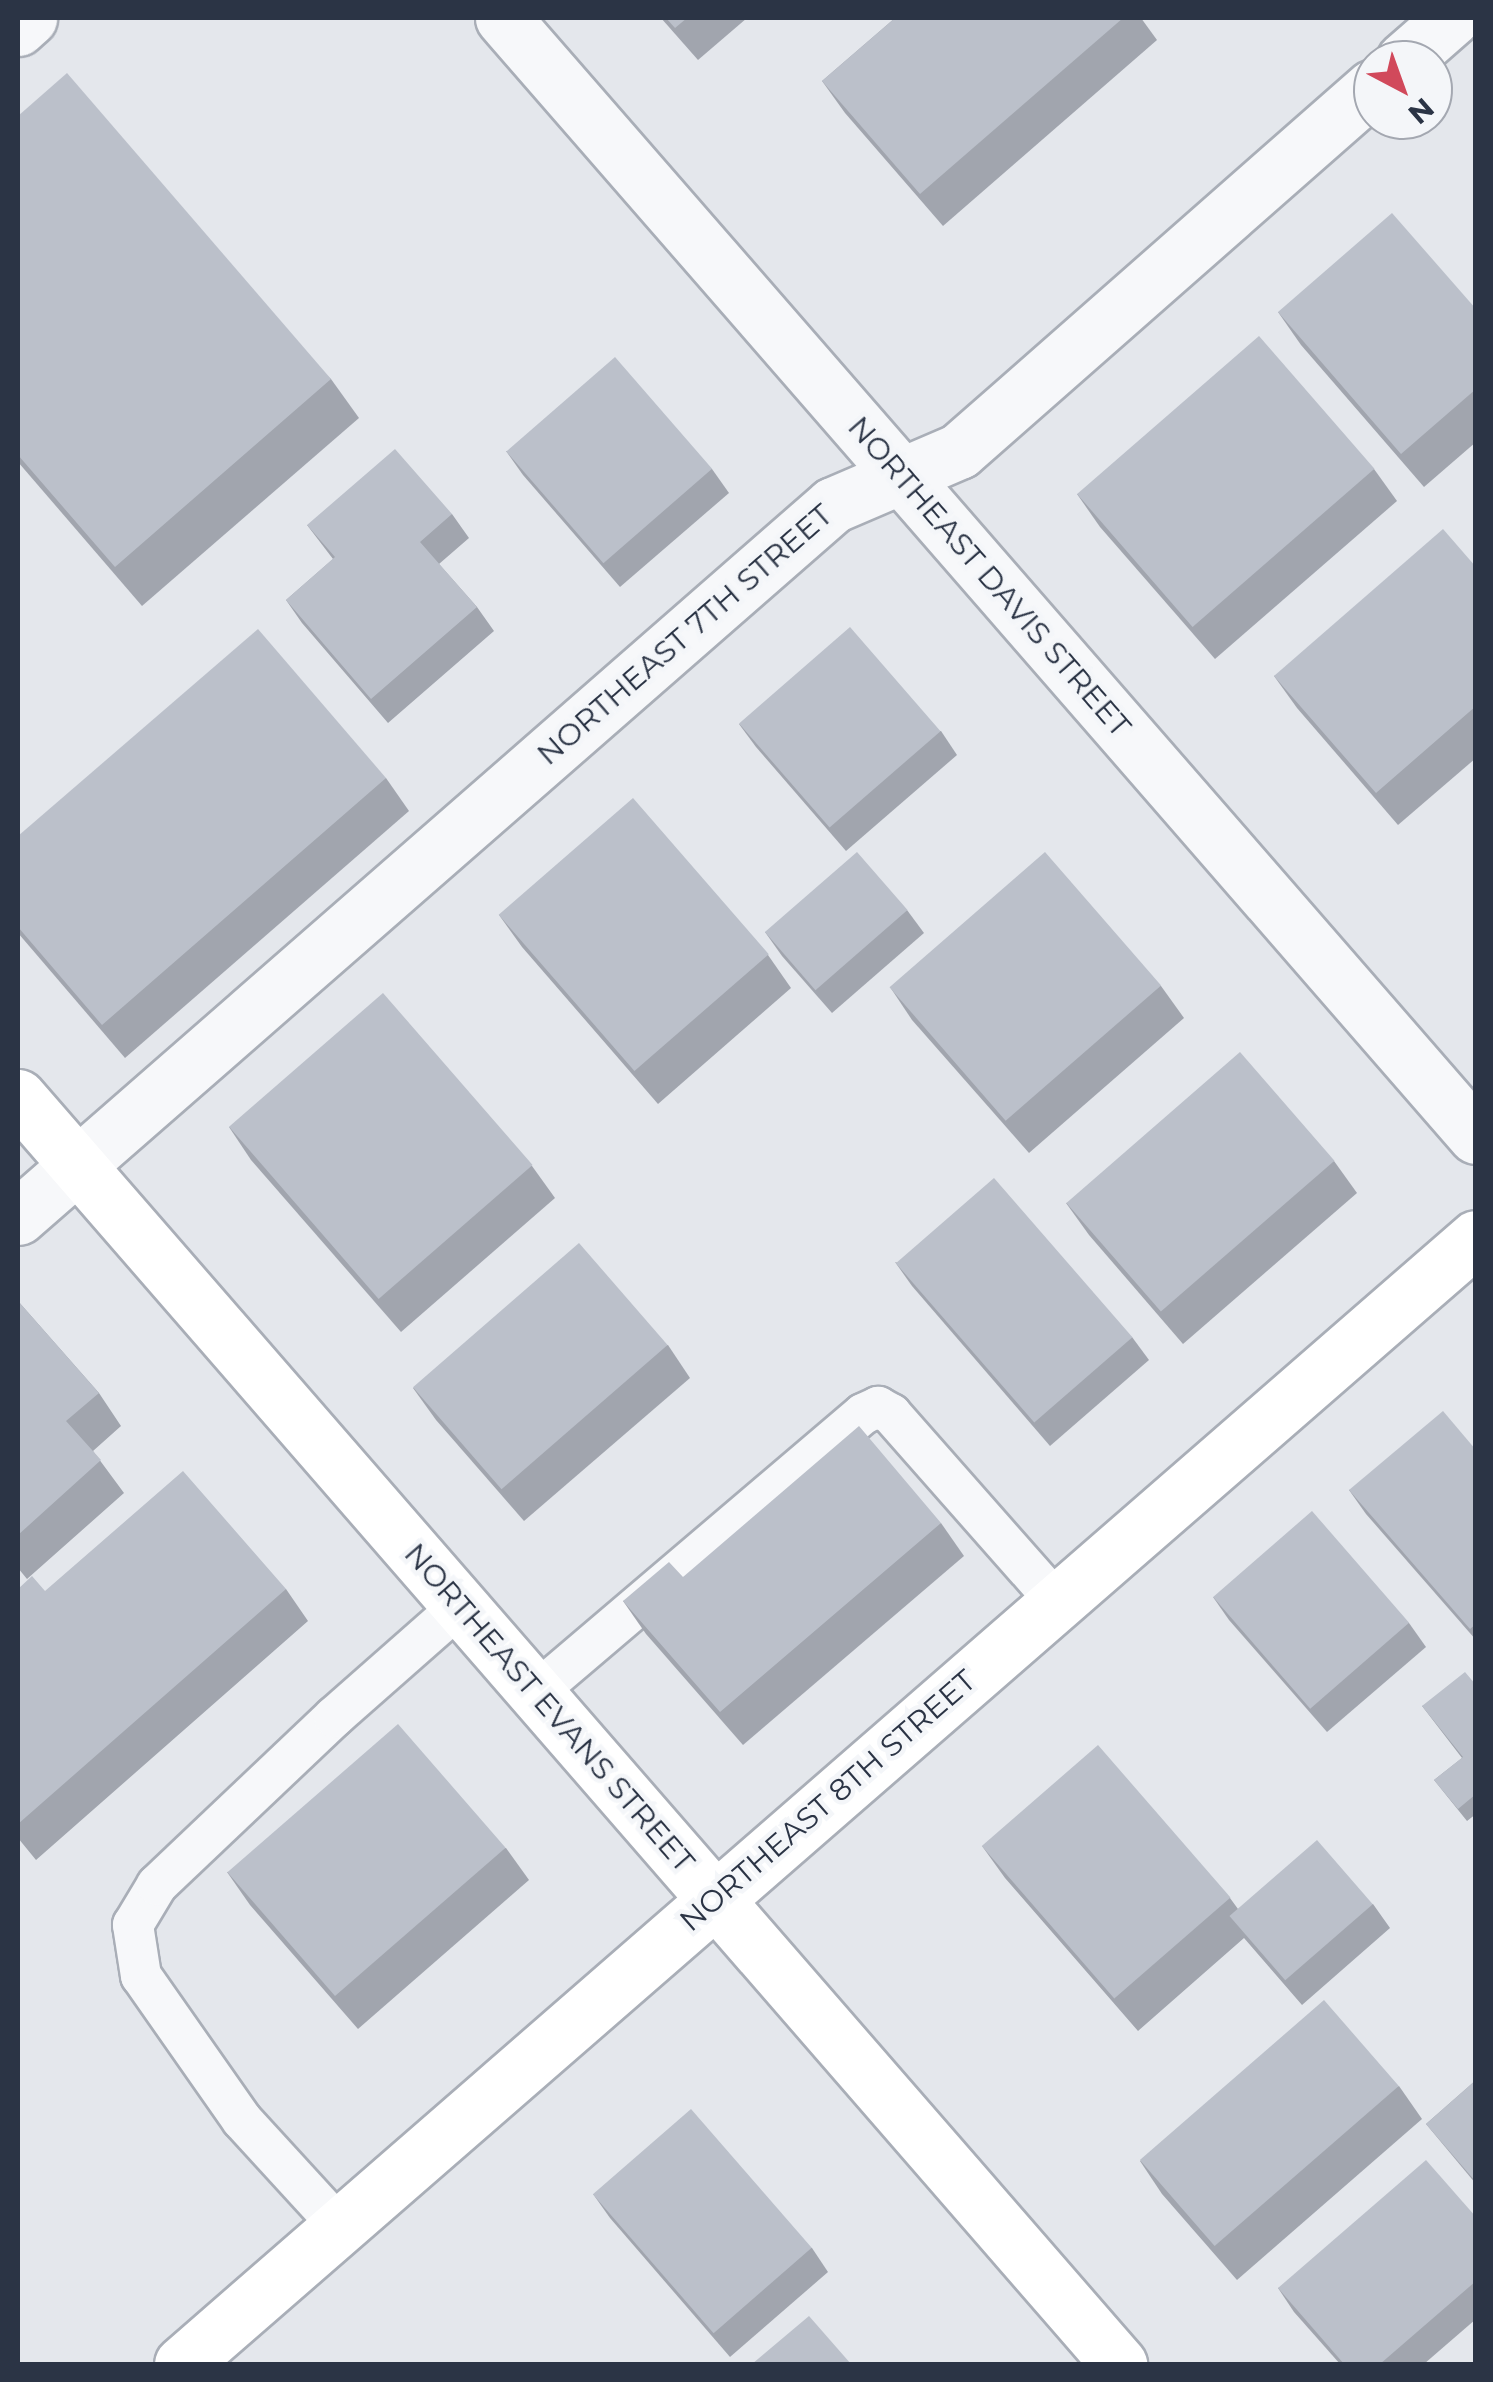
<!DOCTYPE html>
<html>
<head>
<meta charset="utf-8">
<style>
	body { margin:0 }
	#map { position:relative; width:1493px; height:2382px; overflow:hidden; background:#e4e7ec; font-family:Montserrat,sans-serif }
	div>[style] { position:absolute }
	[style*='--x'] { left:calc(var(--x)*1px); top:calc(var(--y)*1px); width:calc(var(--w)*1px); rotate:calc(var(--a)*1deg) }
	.roads { filter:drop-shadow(2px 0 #a9aeb7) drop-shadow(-2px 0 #a9aeb7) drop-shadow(0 2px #a9aeb7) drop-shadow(0 -2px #a9aeb7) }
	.lane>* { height:40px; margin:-20px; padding:0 20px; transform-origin:20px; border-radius:20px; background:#f7f8fa }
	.street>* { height:55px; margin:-27.5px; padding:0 27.5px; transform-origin:27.5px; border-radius:27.5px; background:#f7f8fa }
	.secondary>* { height:55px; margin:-27.5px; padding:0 27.5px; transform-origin:27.5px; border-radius:27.5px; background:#fff }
	.wall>* { inset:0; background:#a1a5ae }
	.building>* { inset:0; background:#bbc0ca; transform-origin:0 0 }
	span { translate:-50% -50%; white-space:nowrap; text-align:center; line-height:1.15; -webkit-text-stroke:9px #f4f6f9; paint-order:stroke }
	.street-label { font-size:30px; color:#2b3445 }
	.frame { position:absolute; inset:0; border:20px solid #2b3445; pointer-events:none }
	.north { position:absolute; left:1353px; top:40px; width:100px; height:100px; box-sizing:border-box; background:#f4f6f9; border:2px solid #a4a8b1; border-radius:50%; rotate:139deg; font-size:28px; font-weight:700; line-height:40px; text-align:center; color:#2b3445 }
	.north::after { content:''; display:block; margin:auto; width:35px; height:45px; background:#d1495b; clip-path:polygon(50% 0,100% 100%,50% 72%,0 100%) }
</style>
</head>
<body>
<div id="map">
	<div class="roads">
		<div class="lane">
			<i style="--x:534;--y:1694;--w:432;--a:-40.4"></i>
			<i style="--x:863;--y:1414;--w:17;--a:-25"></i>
			<i style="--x:878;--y:1407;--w:15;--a:28"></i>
			<i style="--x:891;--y:1414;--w:249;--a:48.6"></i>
			<i style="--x:340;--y:2227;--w:145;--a:-132.5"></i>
			<i style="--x:242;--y:2120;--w:176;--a:-125"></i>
			<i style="--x:141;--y:1976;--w:52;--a:-98.9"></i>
			<i style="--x:133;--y:1925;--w:47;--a:-59"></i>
			<i style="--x:157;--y:1885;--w:244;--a:-43.5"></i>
			<i style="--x:334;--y:1717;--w:168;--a:-41.4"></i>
		</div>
		<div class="street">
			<i style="--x:503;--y:18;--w:1482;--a:48.97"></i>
			<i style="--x:18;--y:28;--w:15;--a:-42"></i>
			<i style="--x:1404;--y:60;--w:64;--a:-41.2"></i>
			<i style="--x:18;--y:1217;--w:1082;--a:-41.14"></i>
			<i style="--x:833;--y:505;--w:137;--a:-23.2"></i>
			<i style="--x:959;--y:451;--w:551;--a:-41.32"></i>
		</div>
		<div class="secondary">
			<i style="--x:18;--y:1097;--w:1679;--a:49.01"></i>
			<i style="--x:182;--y:2364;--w:1715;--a:-41.03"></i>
		</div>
	</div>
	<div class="wall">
		<i style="clip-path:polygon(661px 18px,747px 18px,698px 60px)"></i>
		<i style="clip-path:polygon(895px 18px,1141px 18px,1157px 40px,943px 226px,845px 113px,822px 81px)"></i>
		<i style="clip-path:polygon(18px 116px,331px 379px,359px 418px,142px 606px,18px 462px)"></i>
		<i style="clip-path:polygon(1476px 309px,1476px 442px,1424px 487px,1301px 345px,1278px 312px)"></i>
		<i style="clip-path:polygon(506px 451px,712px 469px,729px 493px,620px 587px,523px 475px)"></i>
		<i style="clip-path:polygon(1374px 469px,1397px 501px,1215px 659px,1100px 527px,1077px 494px)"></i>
		<i style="clip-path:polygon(452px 514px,469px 538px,439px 564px,477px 607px,494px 631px,388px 723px,302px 623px,286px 600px,333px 559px,307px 525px)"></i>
		<i style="clip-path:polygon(1476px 567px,1476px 758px,1398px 825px,1297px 708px,1274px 676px)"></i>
		<i style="clip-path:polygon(739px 724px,941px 731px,957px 755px,846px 851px,756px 747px)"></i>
		<i style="clip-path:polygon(386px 778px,409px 811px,125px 1058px,18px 933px,18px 836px)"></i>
		<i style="clip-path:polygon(907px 910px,924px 933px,832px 1013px,782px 956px,765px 932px)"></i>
		<i style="clip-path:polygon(499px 915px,768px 955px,791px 988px,658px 1104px,522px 947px)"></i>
		<i style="clip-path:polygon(1161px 986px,1184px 1018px,1029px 1153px,912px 1020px,890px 987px)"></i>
		<i style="clip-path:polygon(229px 1127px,532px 1166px,555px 1198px,401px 1332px,251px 1160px)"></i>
		<i style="clip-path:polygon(1334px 1161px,1357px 1193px,1183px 1344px,1089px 1235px,1066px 1203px)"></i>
		<i style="clip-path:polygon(895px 1262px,1132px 1337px,1149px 1360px,1050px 1446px,912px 1286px)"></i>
		<i style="clip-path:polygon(18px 1301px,99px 1393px,121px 1426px,93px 1451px,124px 1493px,27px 1579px,18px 1568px)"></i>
		<i style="clip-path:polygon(668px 1345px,690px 1378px,524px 1521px,436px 1420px,413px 1388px)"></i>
		<i style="clip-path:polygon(1476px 1450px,1476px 1640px,1366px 1514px,1349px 1490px)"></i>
		<i style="clip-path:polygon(941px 1523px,964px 1556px,743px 1745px,646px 1634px,623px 1601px,683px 1577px)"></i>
		<i style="clip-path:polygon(18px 1589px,45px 1591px,286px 1589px,308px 1621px,36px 1860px,18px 1838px)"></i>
		<i style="clip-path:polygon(1213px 1597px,1409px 1623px,1426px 1647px,1327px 1732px,1229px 1620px)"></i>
		<i style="clip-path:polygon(1476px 1685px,1476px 1814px,1467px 1821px,1434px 1780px,1462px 1758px,1422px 1706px)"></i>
		<i style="clip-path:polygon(982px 1846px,1230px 1898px,1238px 1909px,1373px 1904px,1390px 1928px,1302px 2005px,1244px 1938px,1138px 2031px,1005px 1878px)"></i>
		<i style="clip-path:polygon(506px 1848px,529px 1880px,358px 2029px,250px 1905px,227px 1872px)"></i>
		<i style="clip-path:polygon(1476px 2080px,1476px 2184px,1426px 2124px)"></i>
		<i style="clip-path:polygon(1399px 2086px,1422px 2119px,1237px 2280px,1162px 2194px,1140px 2161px)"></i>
		<i style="clip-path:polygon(593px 2194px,812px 2248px,828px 2272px,730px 2357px,610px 2218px)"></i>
		<i style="clip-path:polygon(1476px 2217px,1476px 2319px,1424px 2364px,1340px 2364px,1294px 2312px,1278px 2288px)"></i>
	</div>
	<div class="building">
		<i style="clip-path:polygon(666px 18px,687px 18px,675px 28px)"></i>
		<i style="clip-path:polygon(895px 18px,1123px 18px,920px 194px,822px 81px)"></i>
		<i style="clip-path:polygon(67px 73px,331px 379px,115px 567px,18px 455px,18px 116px)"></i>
		<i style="clip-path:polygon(1392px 213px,1476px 309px,1476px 389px,1401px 454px,1278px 312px)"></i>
		<i style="left:1259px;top:336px;width:176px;height:241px;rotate:49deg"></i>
		<i style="left:615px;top:357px;width:148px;height:144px;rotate:49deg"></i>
		<i style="clip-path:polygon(395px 449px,452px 514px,420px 542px,477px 607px,371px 699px,286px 600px,335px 557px,307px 525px)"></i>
		<i style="clip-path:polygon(1443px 529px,1476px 567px,1476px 706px,1376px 793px,1274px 676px)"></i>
		<i style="left:850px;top:627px;width:138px;height:147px;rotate:49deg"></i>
		<i style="clip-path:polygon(258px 629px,386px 778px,102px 1025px,18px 927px,18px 836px)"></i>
		<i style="left:633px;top:798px;width:207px;height:178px;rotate:49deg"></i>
		<i style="left:857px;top:852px;width:77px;height:122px;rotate:49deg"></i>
		<i style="left:1045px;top:852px;width:177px;height:206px;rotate:49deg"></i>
		<i style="left:383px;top:993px;width:228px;height:204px;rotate:49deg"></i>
		<i style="left:1240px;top:1052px;width:144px;height:230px;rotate:49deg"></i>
		<i style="left:994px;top:1178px;width:211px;height:130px;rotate:49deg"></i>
		<i style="left:579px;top:1243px;width:135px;height:220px;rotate:49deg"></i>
		<i style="clip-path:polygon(18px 1301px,99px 1393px,66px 1421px,101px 1460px,18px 1535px)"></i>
		<i style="clip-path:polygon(1443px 1411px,1476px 1450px,1476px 1624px,1470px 1629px,1349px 1490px)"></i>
		<i style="clip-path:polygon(859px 1426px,941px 1523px,720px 1712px,623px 1601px,669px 1562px,683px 1577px)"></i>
		<i style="clip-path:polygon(183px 1471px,286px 1589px,18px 1824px,18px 1589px,32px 1576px,45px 1591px)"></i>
		<i style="left:1312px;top:1511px;width:148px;height:131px;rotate:49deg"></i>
		<i style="clip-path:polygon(1465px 1672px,1476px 1685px,1476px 1794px,1458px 1809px,1434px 1780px,1463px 1757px,1422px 1706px)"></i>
		<i style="left:398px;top:1724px;width:164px;height:226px;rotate:49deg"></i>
		<i style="left:1098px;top:1745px;width:202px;height:154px;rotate:49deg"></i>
		<i style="left:1317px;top:1840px;width:85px;height:116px;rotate:49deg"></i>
		<i style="left:1324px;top:2000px;width:114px;height:244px;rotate:49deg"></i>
		<i style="clip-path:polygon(1476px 2080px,1476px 2182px,1426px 2124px)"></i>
		<i style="left:691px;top:2109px;width:184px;height:130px;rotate:49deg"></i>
		<i style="clip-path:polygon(1426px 2160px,1476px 2217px,1476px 2281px,1380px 2364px,1344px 2364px,1278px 2288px)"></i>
		<i style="clip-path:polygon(809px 2316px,851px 2364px,752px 2364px)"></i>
	</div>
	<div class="street-label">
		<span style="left:989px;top:577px;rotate:49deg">NORTHEAST DAVIS STREET</span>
		<span style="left:685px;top:635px;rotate:-41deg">NORTHEAST 7TH STREET</span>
		<span style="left:549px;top:1708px;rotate:49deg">NORTHEAST EVANS STREET</span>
		<span style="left:828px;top:1801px;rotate:-41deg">NORTHEAST 8TH STREET</span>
	</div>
	<div class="frame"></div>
	<div class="north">N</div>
</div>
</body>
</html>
